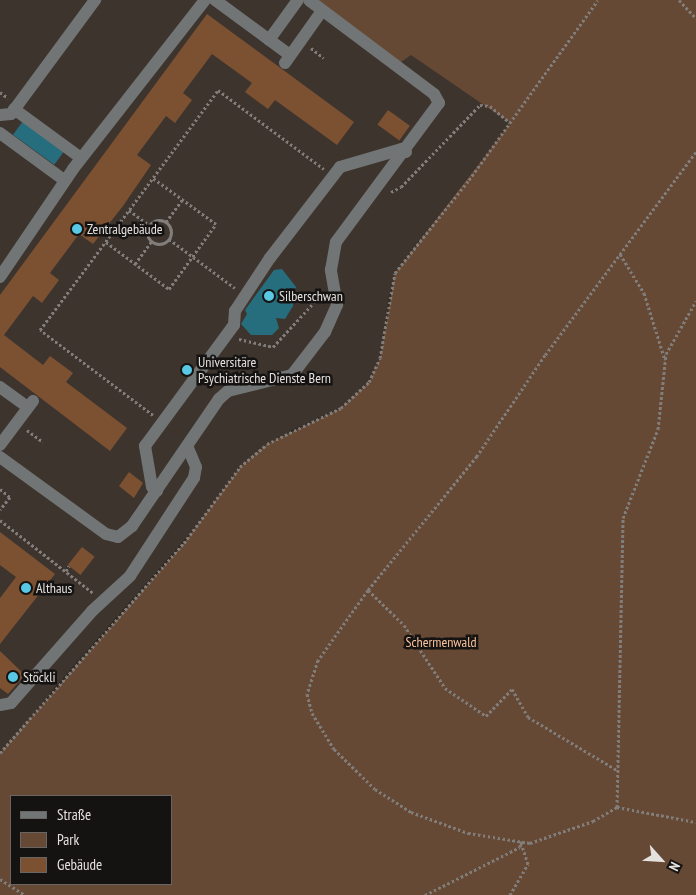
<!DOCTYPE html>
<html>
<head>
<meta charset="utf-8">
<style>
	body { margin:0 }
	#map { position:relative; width:696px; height:895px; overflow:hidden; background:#2e2a26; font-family:"PT Sans Narrow",sans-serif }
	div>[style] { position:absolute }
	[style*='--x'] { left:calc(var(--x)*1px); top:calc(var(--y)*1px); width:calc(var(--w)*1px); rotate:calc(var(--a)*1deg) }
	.built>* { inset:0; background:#3e342e }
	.green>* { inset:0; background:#664934 }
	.water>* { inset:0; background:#266d7e; transform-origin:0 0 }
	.building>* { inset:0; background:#7c5132; transform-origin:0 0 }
	.path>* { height:3px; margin-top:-1.5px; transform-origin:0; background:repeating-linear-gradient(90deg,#817d7a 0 2.5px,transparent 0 5px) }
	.path>.ring { margin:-1.5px; padding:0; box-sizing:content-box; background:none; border:3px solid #817d7a; border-radius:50% }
	.minor>* { height:12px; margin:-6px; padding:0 6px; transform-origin:6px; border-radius:6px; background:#727576 }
	.dots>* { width:14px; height:14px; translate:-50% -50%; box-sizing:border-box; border:2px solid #151311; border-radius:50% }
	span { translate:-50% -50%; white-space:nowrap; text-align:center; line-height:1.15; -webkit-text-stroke:5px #151311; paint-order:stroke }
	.poi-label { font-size:14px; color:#e4e1df }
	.left { translate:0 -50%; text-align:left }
	.park-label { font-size:14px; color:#fbc29b }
	.legend { position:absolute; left:10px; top:795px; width:162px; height:90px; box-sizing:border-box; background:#151311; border:1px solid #686563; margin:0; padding:6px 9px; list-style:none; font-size:15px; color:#e4e1df }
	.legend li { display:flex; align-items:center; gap:10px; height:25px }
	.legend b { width:25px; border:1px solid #686563 }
	.north { position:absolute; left:636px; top:835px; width:50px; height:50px; -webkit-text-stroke:4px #151311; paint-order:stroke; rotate:116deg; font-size:14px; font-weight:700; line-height:20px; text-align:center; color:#e4e1df }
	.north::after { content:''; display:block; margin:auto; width:18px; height:22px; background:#e4e1df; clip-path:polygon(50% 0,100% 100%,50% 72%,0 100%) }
</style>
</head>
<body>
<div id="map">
	<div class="built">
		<i style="clip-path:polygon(0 0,317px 0,401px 63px,411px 54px,510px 123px,402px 263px,389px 296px,380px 358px,369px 382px,341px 408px,291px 430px,193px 530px,54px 688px,17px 739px,0 753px)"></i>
	</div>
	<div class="green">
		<i style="clip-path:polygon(evenodd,317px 0,696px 0,696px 895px,0 895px,0 753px,184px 543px,240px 467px,267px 444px,341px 408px,369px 382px,380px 358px,395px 273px,510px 123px,411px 55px,400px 63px,317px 0,11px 796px,171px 796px,171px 884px,11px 884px,11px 796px)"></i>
	</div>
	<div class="water">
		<i style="left:23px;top:121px;width:51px;height:17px;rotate:36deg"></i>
		<i style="clip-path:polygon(282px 269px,296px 287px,293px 306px,285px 319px,276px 318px,279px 328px,272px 335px,251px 335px,241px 324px,247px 314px,245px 310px,274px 270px)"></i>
	</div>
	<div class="building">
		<i style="clip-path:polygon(207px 14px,354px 122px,337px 145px,275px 100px,268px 109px,245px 92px,252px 83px,212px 54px,183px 93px,192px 100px,175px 123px,166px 116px,137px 155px,151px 165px,123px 206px,93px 244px,79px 234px,50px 273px,59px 280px,42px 303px,33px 296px,4px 335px,43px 365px,50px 356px,73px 373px,66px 382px,127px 428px,110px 451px,0 367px,0 295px)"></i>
		<i style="left:388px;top:110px;width:27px;height:18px;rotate:36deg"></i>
		<i style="clip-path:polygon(129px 472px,143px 483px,134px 498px,119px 486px)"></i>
		<i style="clip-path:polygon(0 532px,55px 574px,0 644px,0 598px,16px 577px,0 565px)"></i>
		<i style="left:82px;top:547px;width:16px;height:23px;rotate:38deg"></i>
		<i style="clip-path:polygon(0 651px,25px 675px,8px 694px,0 688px)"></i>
	</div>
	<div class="path">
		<i style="--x:679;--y:0;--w:25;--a:47"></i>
		<i style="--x:311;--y:48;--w:16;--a:38"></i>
		<i style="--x:0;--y:92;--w:10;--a:37"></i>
		<i style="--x:696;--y:152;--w:253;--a:126.6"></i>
		<i style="--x:545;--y:355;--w:122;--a:124"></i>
		<i style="--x:477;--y:456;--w:173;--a:129.1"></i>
		<i style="--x:368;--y:590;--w:86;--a:125.5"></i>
		<i style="--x:318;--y:660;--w:36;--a:108"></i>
		<i style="--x:307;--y:694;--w:20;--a:75"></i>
		<i style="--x:312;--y:713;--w:42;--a:58.6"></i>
		<i style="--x:334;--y:749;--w:57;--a:44.3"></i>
		<i style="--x:375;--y:789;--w:43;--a:32.6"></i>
		<i style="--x:411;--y:812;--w:61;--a:20.2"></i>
		<i style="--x:468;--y:833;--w:63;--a:9.2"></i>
		<i style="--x:530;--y:843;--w:67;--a:-19.2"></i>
		<i style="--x:593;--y:821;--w:28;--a:-30"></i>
		<i style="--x:617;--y:807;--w:80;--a:10.8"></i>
		<i style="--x:391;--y:192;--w:11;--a:-27"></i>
		<i style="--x:401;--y:187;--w:114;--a:-46.1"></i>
		<i style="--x:480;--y:105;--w:10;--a:6"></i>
		<i style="--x:490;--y:106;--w:26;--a:40"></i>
		<i style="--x:129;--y:210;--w:25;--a:37"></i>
		<i class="ring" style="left:147px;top:220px;width:21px;height:21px"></i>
		<i style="--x:166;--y:222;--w:29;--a:-54"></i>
		<i style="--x:169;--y:239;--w:82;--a:36.6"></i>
		<i style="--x:106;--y:242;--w:79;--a:36.7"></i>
		<i style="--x:169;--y:289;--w:80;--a:-54.1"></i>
		<i style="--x:216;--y:224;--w:78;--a:-143.9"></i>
		<i style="--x:620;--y:254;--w:46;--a:58.4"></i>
		<i style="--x:644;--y:293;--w:70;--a:72.6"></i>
		<i style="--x:135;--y:264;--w:29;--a:-54"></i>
		<i style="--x:239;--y:339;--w:35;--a:13"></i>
		<i style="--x:273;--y:347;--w:71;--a:-47.3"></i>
		<i style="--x:153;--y:415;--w:141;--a:-143"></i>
		<i style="--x:40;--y:330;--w:299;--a:-53.4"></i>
		<i style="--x:218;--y:90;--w:132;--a:36.7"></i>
		<i style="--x:27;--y:430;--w:20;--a:37"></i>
		<i style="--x:0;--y:489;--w:13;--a:39"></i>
		<i style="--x:10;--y:497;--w:16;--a:128"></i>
		<i style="--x:0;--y:520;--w:118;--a:38.1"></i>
		<i style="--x:66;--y:571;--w:6;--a:-59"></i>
		<i style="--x:368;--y:590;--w:50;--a:44.2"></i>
		<i style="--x:404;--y:625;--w:75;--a:56.9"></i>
		<i style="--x:445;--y:688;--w:50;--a:34.3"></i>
		<i style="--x:486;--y:716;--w:37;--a:-46"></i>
		<i style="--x:512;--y:689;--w:32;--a:60"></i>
		<i style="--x:528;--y:717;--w:104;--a:30.8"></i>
		<i style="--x:0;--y:753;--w:279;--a:-48.8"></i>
		<i style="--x:184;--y:543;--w:94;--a:-53.6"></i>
		<i style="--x:240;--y:467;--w:35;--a:-40"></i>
		<i style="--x:267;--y:444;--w:82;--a:-25.9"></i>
		<i style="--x:341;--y:408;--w:38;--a:-43"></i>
		<i style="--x:369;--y:382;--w:26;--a:-65"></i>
		<i style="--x:380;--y:358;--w:86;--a:-80"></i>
		<i style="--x:395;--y:273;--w:119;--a:-51.5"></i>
		<i style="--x:469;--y:180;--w:221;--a:-54.4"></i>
		<i style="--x:617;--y:807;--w:289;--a:-88.8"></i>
		<i style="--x:623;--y:518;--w:96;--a:-68.5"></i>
		<i style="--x:658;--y:429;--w:75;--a:-83.9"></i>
		<i style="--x:666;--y:354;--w:61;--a:-60.5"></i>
		<i style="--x:0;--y:879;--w:30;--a:33"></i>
		<i style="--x:425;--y:895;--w:106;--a:-26.8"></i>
		<i style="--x:520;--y:847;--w:6;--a:-81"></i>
		<i style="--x:510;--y:895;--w:36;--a:-60"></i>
		<i style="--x:528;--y:864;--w:23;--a:-108"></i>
	</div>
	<div class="minor">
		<i style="--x:215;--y:0;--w:93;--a:36.3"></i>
		<i style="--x:269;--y:40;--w:49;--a:-54.1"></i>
		<i style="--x:285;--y:63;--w:59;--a:-54.7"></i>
		<i style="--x:14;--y:109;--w:83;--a:36.2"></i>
		<i style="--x:0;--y:115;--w:11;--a:-5"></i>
		<i style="--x:11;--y:114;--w:142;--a:-53.6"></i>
		<i style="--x:0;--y:133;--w:79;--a:36.3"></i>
		<i style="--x:0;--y:277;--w:130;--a:-55.9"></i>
		<i style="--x:73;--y:169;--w:214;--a:-52"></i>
		<i style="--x:0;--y:387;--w:34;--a:36"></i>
		<i style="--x:0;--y:445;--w:55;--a:-53.1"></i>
		<i style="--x:0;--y:457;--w:131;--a:36"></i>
		<i style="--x:106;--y:534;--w:12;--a:14"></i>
		<i style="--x:118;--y:537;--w:18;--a:-38"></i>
		<i style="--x:132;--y:526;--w:154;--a:-55.6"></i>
		<i style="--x:219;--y:399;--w:12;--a:-42"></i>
		<i style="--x:228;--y:391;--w:66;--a:-14"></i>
		<i style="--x:292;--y:375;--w:54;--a:-52.5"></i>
		<i style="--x:325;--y:332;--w:30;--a:-66"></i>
		<i style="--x:337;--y:305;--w:36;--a:-100"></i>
		<i style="--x:331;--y:270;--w:28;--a:-80"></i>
		<i style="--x:336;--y:242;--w:173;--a:-53.5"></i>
		<i style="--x:439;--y:103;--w:10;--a:-119"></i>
		<i style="--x:434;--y:94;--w:156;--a:-143.1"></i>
		<i style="--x:157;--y:491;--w:6;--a:-141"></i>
		<i style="--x:152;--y:487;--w:42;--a:-99.7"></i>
		<i style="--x:145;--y:446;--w:150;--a:-53.7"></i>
		<i style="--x:234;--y:325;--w:14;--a:-86"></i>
		<i style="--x:235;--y:311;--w:64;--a:-56.6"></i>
		<i style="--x:270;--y:258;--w:115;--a:-52.4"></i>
		<i style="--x:340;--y:167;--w:65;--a:-16.2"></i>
		<i style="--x:402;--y:149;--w:5;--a:37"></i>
		<i style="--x:0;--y:705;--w:11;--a:-10"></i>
		<i style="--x:11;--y:703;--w:123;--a:-48.6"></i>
		<i style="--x:92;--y:611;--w:52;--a:-42.6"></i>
		<i style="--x:130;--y:576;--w:117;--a:-56.9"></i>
		<i style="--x:194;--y:478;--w:11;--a:-80"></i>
		<i style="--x:196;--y:467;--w:21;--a:-113"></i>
	</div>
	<div class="dots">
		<i style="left:77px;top:229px;background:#59c8e4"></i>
		<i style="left:269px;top:296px;background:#59c8e4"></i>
		<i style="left:187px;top:370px;background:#59c8e4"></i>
		<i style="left:26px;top:588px;background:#59c8e4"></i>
		<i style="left:13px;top:677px;background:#59c8e4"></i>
	</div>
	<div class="poi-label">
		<span class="left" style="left:87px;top:229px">Zentralgebäude</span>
		<span class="left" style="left:279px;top:296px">Silberschwan</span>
		<span class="left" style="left:198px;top:370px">Universitäre<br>Psychiatrische Dienste Bern</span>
		<span class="left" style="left:36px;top:588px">Althaus</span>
		<span class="left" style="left:23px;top:677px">Stöckli</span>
	</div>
	<div class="park-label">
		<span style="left:441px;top:642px">Schermenwald</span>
	</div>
	<ul class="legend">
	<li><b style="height:6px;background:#727576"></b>Straße</li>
	<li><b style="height:14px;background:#664934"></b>Park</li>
	<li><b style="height:14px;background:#7c5132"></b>Gebäude</li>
	</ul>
	<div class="north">N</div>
</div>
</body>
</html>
